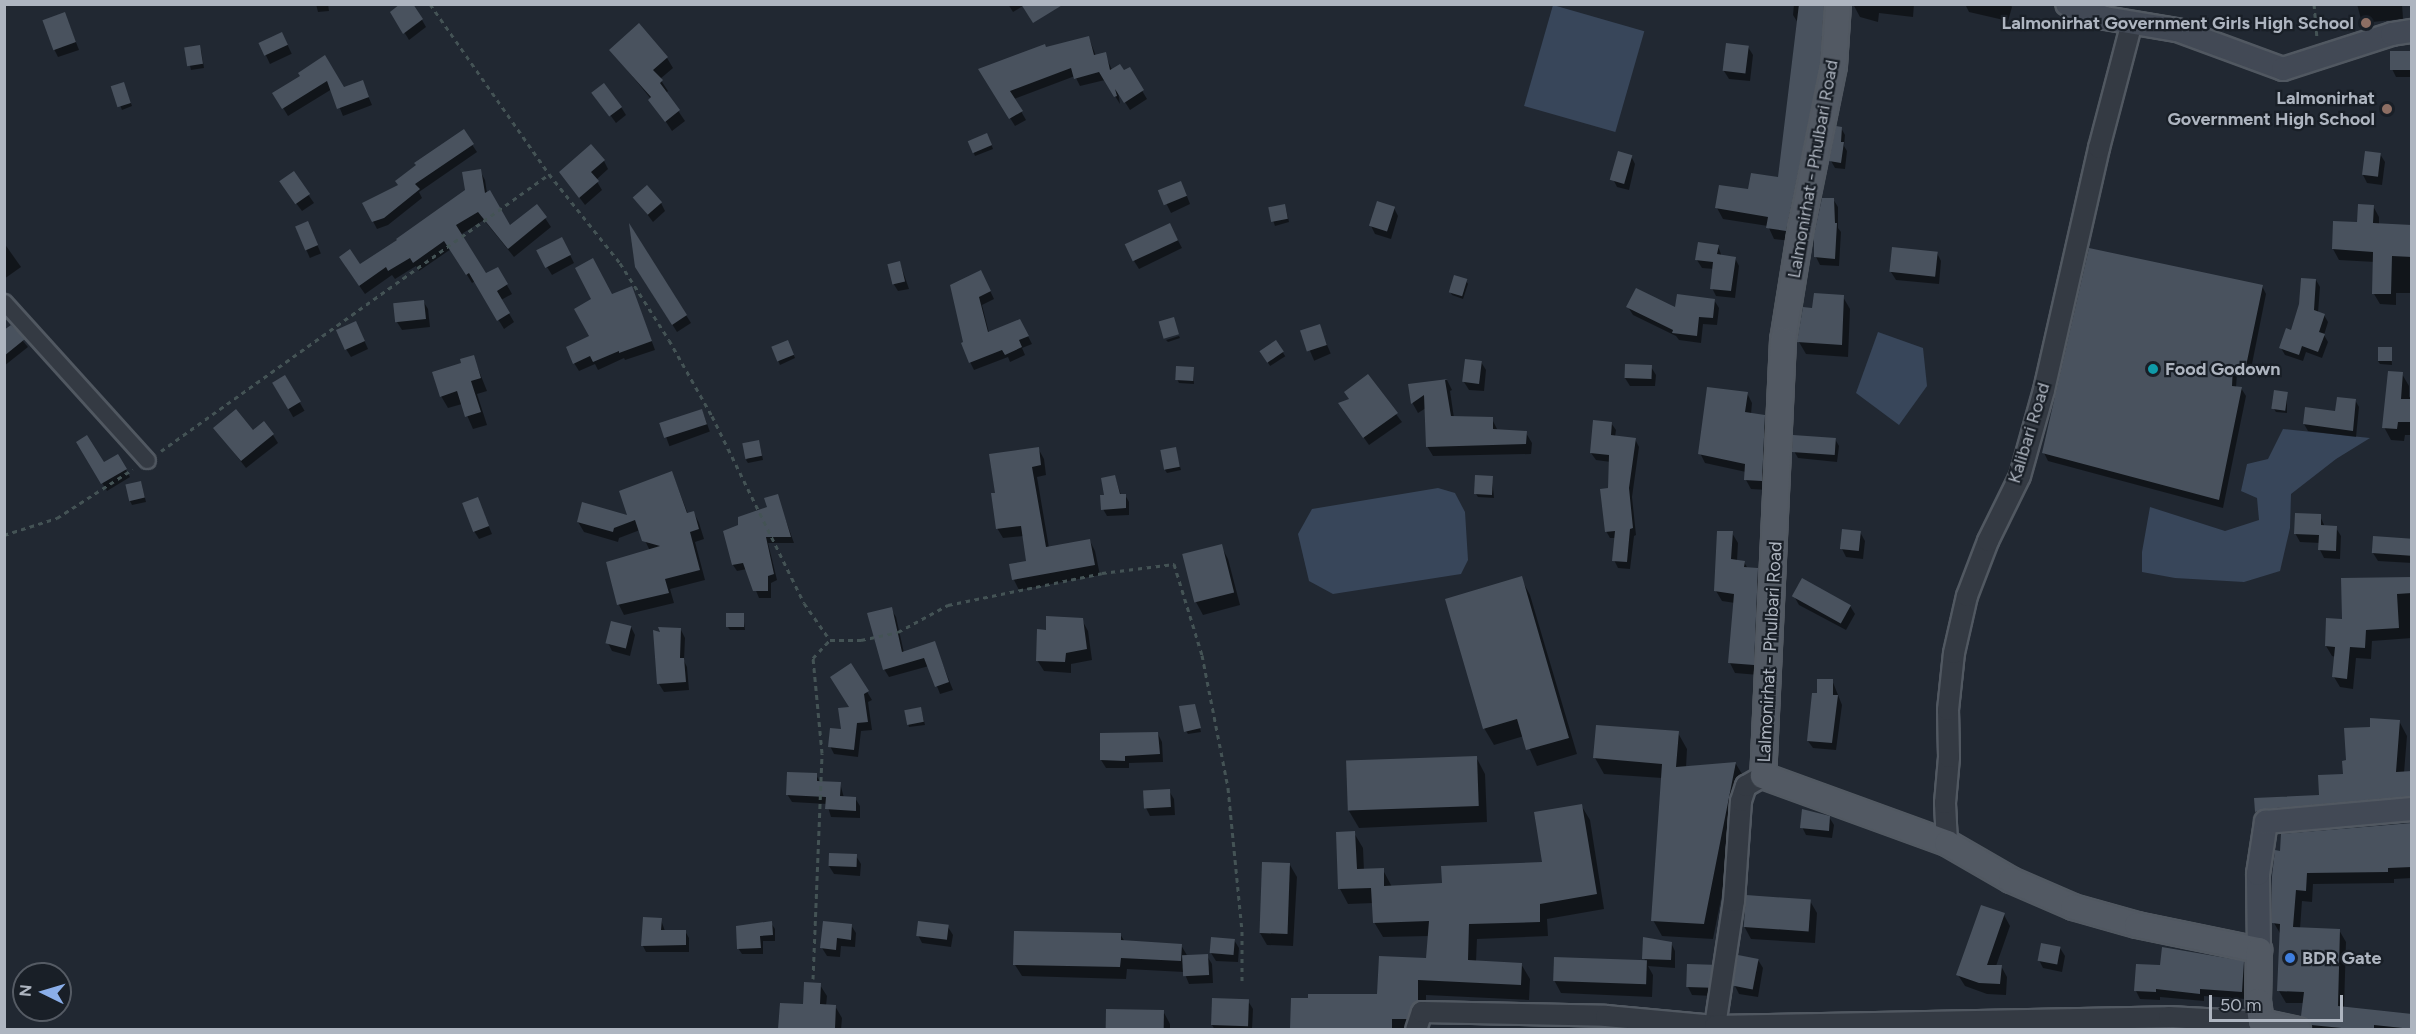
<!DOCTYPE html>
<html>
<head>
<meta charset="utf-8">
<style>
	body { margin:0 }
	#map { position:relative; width:2416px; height:1034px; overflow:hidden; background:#212832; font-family:Figtree,sans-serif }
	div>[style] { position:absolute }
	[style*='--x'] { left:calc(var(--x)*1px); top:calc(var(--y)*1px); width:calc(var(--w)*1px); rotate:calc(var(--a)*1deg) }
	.water>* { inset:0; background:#38465a; transform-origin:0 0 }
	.shadow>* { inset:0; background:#0007; transform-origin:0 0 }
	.building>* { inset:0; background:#49525e; transform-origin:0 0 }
	.path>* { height:3px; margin-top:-1.5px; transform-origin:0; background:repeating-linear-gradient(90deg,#445355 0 4.5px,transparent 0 9px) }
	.roads { filter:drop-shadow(2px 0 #515861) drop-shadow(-2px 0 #515861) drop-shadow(0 2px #515861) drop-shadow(0 -2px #515861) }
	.minor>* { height:15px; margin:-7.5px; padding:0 7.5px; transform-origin:7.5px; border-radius:7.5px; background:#343a43 }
	.tertiary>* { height:20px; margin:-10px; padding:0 10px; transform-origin:10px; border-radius:10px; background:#343a43 }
	.secondary>* { height:22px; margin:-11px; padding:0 11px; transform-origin:11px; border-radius:11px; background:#424955 }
	.primary>* { height:24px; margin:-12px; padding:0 12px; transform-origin:12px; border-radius:12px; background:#525963 }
	.dots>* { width:16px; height:16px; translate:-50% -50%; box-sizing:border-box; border:3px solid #191f27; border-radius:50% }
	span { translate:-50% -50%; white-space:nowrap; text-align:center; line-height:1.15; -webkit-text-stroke:4.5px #191f27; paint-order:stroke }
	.poi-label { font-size:18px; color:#aeb5c0; font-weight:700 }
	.right { translate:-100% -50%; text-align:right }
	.left { translate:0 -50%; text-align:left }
	.street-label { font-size:18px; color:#aeb5c0 }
	.frame { position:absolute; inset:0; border:6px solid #aeb5c0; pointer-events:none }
	.north { position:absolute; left:12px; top:962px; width:60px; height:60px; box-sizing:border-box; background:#191f27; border:2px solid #555b64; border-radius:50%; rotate:275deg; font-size:16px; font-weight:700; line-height:24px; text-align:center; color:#aeb5c0 }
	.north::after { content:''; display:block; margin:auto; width:21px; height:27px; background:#8aaee9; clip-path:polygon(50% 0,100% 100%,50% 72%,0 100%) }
	.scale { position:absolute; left:2209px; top:995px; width:134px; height:27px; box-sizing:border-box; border:3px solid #aeb5c0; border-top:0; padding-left:8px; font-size:18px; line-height:21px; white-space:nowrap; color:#aeb5c0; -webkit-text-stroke:4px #191f27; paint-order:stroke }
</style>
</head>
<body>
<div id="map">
	<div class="water">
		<i style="left:1553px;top:5px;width:95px;height:105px;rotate:16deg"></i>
		<i style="clip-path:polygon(1878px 332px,1923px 348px,1927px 386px,1899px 425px,1856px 393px)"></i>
		<i style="clip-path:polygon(2283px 429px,2370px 438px,2336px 459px,2291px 494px,2290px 528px,2280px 571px,2244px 582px,2175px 578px,2142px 572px,2142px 552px,2150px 507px,2225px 531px,2259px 520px,2257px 498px,2241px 491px,2247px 464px,2268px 459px)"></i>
		<i style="clip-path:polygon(1438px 488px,1455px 493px,1465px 512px,1468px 560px,1461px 574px,1333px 594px,1309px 581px,1298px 534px,1312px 509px)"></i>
	</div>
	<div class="shadow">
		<i style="clip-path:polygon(316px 4px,328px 4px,329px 11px,318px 12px)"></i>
		<i style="clip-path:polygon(1008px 4px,1026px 4px,1013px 12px)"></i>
		<i style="clip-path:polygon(1794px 4px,1836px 4px,1825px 78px,1792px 241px,1774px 239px,1768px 226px,1723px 219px,1717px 208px,1779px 179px,1798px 23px,1793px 15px)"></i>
		<i style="clip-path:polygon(1914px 4px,1913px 17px,1879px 13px,1878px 22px,1860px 17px,1853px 4px)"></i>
		<i style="clip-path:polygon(1965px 4px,2010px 4px,2012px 7px,2008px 21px,1969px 12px)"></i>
		<i style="clip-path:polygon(2357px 4px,2402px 4px,2403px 19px,2362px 23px)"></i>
		<i style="clip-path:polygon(392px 12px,422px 20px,426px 27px,409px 40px)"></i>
		<i style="clip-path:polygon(65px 14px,79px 50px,58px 57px,54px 49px)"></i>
		<i style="left:282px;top:33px;width:23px;height:24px;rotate:65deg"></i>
		<i style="clip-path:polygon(1089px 38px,1096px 56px,1105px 54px,1112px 70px,1123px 72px,1129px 69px,1147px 99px,1130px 110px,1118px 91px,1120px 104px,1105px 80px,1080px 86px,1075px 76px,1014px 99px,1026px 120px,1015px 126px,980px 70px)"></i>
		<i style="clip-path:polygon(1748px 47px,1753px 55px,1750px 81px,1729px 79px,1724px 71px)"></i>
		<i style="clip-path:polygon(186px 49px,201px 50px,204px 68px,191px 70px)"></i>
		<i style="clip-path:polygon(611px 50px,667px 58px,673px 68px,660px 79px,668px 91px,666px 93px,685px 121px,672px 131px,651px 99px)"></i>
		<i style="clip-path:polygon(2411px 52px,2412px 77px,2396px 77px,2392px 69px)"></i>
		<i style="clip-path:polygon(325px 57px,344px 89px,362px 82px,372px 105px,343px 116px,332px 89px,288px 116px,274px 93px,302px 77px)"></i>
		<i style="clip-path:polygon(113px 88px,125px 88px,132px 106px,122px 110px)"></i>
		<i style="clip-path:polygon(594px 93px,621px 107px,626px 115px,616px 123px)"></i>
		<i style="clip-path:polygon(1841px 128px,1845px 135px,1844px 146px,1847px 151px,1845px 169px,1835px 168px,1831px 161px)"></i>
		<i style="clip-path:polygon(463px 131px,477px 152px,419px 192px,422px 198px,388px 225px,377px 229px,364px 204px,400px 186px)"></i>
		<i style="clip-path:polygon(989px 138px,993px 149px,975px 156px,969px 141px)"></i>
		<i style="clip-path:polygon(2380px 154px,2385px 162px,2382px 185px,2367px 183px,2363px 175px)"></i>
		<i style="clip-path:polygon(1631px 156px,1635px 164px,1629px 190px,1617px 187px,1613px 179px)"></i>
		<i style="clip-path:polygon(604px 161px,608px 169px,596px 180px,602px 190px,585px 205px,561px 173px)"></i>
		<i style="clip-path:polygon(480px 171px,485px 180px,487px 193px,509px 227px,537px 206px,551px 227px,514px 257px,484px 220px,460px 235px,485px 275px,498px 269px,512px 294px,501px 300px,514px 322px,504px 329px,475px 281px,472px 283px,451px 249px,419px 271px,416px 266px,395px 279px,392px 275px,365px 294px,346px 267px,360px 266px,399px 241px,467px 191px)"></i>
		<i style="clip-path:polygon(293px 173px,314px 203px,302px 211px,286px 190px)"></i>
		<i style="clip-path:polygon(1185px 191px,1190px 204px,1171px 213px,1161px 193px)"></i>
		<i style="clip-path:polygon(635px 198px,661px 203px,665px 211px,653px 222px)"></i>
		<i style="clip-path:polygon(1833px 199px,1838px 207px,1838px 228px,1841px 232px,1839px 266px,1820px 265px,1816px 257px)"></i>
		<i style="clip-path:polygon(2373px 206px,2379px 217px,2379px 225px,2412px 227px,2412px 293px,2396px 293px,2396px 305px,2380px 304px,2374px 294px,2375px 262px,2339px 260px,2333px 249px)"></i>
		<i style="clip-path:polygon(1394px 208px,1398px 216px,1391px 239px,1375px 234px,1371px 226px)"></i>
		<i style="clip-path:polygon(1269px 209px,1286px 209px,1289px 222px,1275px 226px)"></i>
		<i style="left:308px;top:223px;width:33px;height:12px;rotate:67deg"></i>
		<i style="clip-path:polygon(1174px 233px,1182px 248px,1139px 269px,1134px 261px)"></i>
		<i style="clip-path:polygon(4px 243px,21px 267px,4px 279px)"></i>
		<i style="clip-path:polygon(1718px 246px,1722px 257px,1735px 258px,1739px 266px,1735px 298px,1716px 296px,1712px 288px,1714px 269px,1702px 268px,1697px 260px)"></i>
		<i style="clip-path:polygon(566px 247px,574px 263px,552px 275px,547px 267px)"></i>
		<i style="clip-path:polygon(1937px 253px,1941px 261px,1939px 284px,1896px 280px,1891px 272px)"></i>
		<i style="clip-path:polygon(900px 263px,909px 289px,898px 291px,893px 283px)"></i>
		<i style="clip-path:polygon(642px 276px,686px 315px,691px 323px,677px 332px)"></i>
		<i style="clip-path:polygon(985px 280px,994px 299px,982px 305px,989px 333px,1024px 328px,1032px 344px,1022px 348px,1025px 355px,1010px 362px,1008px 357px,974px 370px,970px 362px,951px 286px)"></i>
		<i style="clip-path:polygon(2316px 280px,2320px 287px,2318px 313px,2324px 315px,2328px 322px,2324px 335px,2328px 342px,2322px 358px,2306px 352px,2303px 361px,2285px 355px,2281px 348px,2291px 332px)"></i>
		<i style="clip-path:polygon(1466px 281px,1468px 284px,1463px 299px,1452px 295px,1450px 291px)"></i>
		<i style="clip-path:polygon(2262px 286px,2266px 294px,2250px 374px,2237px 373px,2236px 388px,2241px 388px,2246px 396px,2223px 508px,2048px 461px,2044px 453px)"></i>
		<i style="clip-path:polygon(632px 288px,655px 350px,625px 360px,624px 358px,598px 370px,595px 364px,579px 371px,574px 363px,612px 296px)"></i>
		<i style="clip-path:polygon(1843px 297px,1850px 309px,1848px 357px,1806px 354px,1799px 342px,1814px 310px)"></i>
		<i style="clip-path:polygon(1714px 300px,1719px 308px,1717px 325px,1703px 324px,1701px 343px,1679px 340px,1676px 336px,1633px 315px,1628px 307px,1677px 309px)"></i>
		<i style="clip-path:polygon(423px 301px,428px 309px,430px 327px,402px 330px,397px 322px)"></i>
		<i style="left:1319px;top:326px;width:30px;height:18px;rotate:67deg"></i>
		<i style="clip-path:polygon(11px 327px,28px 347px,4px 366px,4px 332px)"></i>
		<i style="clip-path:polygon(360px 331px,368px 349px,351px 357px,346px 349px)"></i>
		<i style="clip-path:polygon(1179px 336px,1180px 338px,1168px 342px,1166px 340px)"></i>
		<i style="left:1276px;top:342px;width:17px;height:18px;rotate:57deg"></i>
		<i style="clip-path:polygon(789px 345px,795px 358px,780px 365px,773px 348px)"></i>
		<i style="clip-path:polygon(2391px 349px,2392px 365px,2380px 364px,2378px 361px)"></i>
		<i style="clip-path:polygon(473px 356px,487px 391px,477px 394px,487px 425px,473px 429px,462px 404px,448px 408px,441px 396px,463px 364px)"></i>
		<i style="clip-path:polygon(1481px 362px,1486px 370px,1484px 391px,1469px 390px,1464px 382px)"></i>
		<i style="clip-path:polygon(1651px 367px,1656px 375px,1655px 386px,1630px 386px,1625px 378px)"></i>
		<i style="clip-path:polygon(1193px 369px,1194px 384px,1179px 383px,1177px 379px)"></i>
		<i style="clip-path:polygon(2402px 374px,2409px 386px,2409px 397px,2412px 398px,2412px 435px,2405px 435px,2404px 441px,2391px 440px,2384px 427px)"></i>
		<i style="clip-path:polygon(1367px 376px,1402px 422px,1369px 445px,1345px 411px)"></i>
		<i style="left:285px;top:377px;width:39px;height:13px;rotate:60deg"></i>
		<i style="clip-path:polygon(1447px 380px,1452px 390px,1450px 391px,1454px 418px,1492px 419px,1498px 431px,1526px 433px,1532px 443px,1531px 454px,1433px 456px,1427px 446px,1426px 408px,1418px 413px,1413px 404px,1410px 386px)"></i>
		<i style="clip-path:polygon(1747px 393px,1752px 403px,1751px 414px,1764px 416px,1770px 426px,1767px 490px,1751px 489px,1746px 480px,1746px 472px,1705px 463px,1700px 453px)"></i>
		<i style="clip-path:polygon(2287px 393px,2287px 413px,2276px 412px,2274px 409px)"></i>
		<i style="clip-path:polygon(2355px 400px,2359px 407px,2356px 437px,2308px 431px,2304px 424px,2337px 413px)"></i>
		<i style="left:702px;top:410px;width:23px;height:43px;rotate:70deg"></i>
		<i style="clip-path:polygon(1611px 423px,1616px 430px,1615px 437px,1635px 439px,1639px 447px,1632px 497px,1636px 535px,1634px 536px,1630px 569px,1618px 568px,1614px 560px,1616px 538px,1610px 538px,1606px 531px,1611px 462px,1596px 460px,1591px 453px)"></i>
		<i style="clip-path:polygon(215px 428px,273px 435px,278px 443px,246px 468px)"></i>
		<i style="clip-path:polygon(1835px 439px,1839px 446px,1837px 462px,1798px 458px,1794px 451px)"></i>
		<i style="clip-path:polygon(78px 442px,104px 464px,118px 456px,130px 477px,107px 491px)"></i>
		<i style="clip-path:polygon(760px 445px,763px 460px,748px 463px,746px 460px)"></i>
		<i style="clip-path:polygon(1038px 448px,1044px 459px,1046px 475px,1037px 477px,1049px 548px,1090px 541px,1095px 551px,1100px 575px,1019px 590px,1014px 580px,1027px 563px,1024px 536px,1003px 538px,997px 528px,996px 494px)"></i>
		<i style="clip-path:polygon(1175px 449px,1181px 470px,1167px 473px,1165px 470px)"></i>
		<i style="clip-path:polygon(672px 473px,688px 514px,694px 513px,699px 523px,704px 539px,695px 542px,705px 580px,670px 589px,674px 603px,624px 615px,619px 605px,608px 563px,650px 551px,640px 530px,619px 538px,618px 542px,584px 532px,578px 522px,630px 518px)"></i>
		<i style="clip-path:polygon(1115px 477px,1121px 495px,1125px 495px,1129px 502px,1129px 515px,1107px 516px,1103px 509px)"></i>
		<i style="clip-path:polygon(1492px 478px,1494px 498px,1478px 497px,1476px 494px)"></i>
		<i style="clip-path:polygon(141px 482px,146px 502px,132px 505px,130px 501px)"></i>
		<i style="clip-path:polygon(777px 496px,794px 543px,768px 543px,777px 580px,771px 583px,771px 598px,759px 598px,747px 569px,737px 571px,733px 565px,739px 526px,769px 508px)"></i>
		<i style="clip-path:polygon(481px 507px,492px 534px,479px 539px,474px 531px)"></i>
		<i style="clip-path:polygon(2320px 516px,2325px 527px,2336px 528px,2341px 536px,2340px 559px,2324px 558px,2320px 550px,2320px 543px,2300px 542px,2295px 533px)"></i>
		<i style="clip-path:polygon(1860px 532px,1865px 541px,1863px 559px,1846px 557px,1842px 549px)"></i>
		<i style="clip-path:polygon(1732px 533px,1738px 543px,1737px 561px,1744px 562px,1748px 569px,1757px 570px,1763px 580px,1759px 675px,1735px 673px,1730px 663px,1735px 603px,1722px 601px,1716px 591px)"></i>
		<i style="clip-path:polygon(2412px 540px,2412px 563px,2378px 561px,2373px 553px)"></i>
		<i style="clip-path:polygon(1221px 546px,1228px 559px,1240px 605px,1203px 615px,1196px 602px)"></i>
		<i style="clip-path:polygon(1521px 578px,1530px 595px,1577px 754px,1537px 766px,1524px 736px,1494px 745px,1484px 728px)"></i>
		<i style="clip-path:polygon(2412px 578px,2412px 638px,2372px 641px,2371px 659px,2356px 658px,2353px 689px,2340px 687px,2334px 677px,2336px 657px,2332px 656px,2326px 646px,2343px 620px)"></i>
		<i style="clip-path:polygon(1794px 596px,1850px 606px,1855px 614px,1846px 630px,1799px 605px)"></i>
		<i style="clip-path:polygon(891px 609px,896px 617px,904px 653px,934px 643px,953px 690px,940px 694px,929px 666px,889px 677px,884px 669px)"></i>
		<i style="clip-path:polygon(743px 614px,745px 630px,730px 630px,728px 627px)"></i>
		<i style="clip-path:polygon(1082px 620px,1088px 631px,1092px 660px,1071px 664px,1071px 673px,1044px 671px,1037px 660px,1047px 631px)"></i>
		<i style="clip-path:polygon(631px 627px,635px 635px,630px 656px,612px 651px,608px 643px)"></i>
		<i style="clip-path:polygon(681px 630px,685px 638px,684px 661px,687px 667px,689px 690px,664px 692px,659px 684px,655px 632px,662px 634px)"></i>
		<i style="clip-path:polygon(851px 665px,872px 700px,868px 702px,872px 730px,861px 731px,858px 757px,834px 754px,830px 746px,842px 731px,851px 708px)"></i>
		<i style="clip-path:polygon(1832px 680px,1842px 705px,1836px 750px,1813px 748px,1808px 741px,1819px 695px)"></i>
		<i style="clip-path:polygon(1194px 706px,1201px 732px,1188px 734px,1186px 731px)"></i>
		<i style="clip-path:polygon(921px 709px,925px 725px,909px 727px,905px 711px)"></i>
		<i style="clip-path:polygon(2399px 721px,2407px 736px,2404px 773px,2412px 773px,2412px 810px,2264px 826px,2256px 812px,2256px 799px,2321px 796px,2344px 775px,2347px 761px,2371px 728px)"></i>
		<i style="clip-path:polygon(1678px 733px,1687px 749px,1686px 768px,1736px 764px,1745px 779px,1713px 939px,1662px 936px,1653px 920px,1662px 778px,1604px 774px,1595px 758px)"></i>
		<i style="clip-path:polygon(1158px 734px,1162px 742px,1163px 762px,1129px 763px,1129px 768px,1106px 768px,1101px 760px)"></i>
		<i style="clip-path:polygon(1476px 757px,1485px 774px,1487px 822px,1359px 828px,1349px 811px)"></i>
		<i style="clip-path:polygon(816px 775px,821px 783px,840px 783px,844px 798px,855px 798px,860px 806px,860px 818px,831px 817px,827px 804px,792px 802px,787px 794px)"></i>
		<i style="clip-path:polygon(1169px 791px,1174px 799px,1175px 815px,1150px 816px,1146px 808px,1145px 792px)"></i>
		<i style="clip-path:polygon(1581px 805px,1590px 820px,1604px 909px,1547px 919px,1548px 936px,1477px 939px,1476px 962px,1521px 964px,1530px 979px,1529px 1000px,1426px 995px,1426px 1017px,1417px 1030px,1292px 1030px,1292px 999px,1379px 996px,1428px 960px,1429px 936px,1383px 937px,1374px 922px,1374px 903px,1348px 904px,1340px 889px,1354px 833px,1363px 848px,1364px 871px,1383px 870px,1392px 887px,1444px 885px,1544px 863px)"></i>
		<i style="clip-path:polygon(1829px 817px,1834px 825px,1832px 838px,1806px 835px,1802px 827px)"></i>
		<i style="clip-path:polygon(2412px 824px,2412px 878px,2394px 879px,2394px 883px,2313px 884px,2312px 902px,2302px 901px,2300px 929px,2339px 930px,2346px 942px,2344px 1008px,2412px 1016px,2412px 1030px,2311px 1030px,2302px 1016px,2304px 1003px,2286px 1003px,2279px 991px,2281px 935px,2274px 923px,2273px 876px)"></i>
		<i style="clip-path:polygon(830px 854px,856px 856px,861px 864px,860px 876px,834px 874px,829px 866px)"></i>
		<i style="clip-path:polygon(1290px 865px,1297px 877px,1293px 946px,1267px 945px,1260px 933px)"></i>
		<i style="clip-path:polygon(1810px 901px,1817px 913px,1815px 943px,1751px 939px,1744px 926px)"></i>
		<i style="clip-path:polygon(2004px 915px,2010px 926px,1996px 966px,2001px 966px,2007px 977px,2006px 995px,1987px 994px,1965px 986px,1958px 975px)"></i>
		<i style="clip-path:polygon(661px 920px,665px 931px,685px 931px,689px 938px,689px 952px,646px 952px,643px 946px)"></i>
		<i style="clip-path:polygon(771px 923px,775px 929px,775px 941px,763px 941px,763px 954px,742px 954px,738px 948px)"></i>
		<i style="clip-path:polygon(851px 925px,856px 933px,855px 947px,841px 946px,840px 957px,827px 956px,822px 948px)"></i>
		<i style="clip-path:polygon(948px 927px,953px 935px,951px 947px,922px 943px,918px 935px)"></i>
		<i style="clip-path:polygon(1120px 934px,1125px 942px,1181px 945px,1188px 957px,1207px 956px,1212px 964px,1213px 983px,1189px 984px,1184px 972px,1127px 969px,1126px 979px,1022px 976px,1015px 965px)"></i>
		<i style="clip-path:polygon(1234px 940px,1239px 948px,1238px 962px,1216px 961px,1211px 953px)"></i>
		<i style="clip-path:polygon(1671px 943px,1675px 951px,1675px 968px,1648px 966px,1653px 975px,1652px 997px,1561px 993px,1554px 980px,1646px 963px,1644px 958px)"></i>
		<i style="clip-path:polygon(2060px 948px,2065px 956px,2062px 972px,2043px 968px,2039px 960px)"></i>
		<i style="clip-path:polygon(1758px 960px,1763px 968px,1758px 997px,1739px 994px,1735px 986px)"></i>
		<i style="clip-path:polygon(2243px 963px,2247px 971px,2245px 999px,2204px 996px,2204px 1001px,2160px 997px,2160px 1000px,2140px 999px,2136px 991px,2162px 966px)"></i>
		<i style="clip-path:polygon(1689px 966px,1711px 967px,1716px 975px,1713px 996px,1692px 995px,1688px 987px)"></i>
		<i style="clip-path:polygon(820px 985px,827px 996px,826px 1006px,835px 1006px,842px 1018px,841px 1030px,780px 1030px,781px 1004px,804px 1005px)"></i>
		<i style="clip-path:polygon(1248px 1001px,1253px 1009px,1252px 1030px,1215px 1030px,1212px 1025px)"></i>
		<i style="clip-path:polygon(1107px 1010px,1163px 1011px,1170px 1024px,1170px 1030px,1107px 1030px)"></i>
		<i style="clip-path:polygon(1553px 1028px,1605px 1029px,1605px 1030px,1553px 1030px)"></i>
	</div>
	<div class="building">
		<i style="clip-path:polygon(400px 4px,413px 4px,423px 19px,403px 34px,390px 12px)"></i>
		<i style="clip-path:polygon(1021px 4px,1064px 4px,1033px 23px)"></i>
		<i style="clip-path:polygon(1799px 4px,1824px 4px,1820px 66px,1786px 231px,1766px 228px,1768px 217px,1715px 208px,1719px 185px,1748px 189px,1751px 173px,1778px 177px)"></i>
		<i style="left:65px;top:12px;width:32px;height:24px;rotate:70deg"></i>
		<i style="clip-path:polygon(639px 23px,668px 57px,653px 70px,663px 80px,660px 83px,680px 110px,665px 122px,648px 100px,651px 97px,609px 50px)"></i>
		<i style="left:282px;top:32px;width:14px;height:26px;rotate:65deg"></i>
		<i style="clip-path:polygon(1089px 36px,1094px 55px,1106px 52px,1110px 70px,1120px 64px,1124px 70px,1130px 67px,1144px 90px,1124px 103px,1115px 89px,1117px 96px,1114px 97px,1099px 72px,1074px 79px,1071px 68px,1010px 91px,1023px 111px,1009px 119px,978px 69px,1045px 44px,1046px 47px)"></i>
		<i style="left:1726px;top:43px;width:23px;height:28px;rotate:7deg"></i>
		<i style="left:200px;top:45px;width:19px;height:16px;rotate:81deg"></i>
		<i style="left:2390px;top:51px;width:22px;height:19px"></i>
		<i style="clip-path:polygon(325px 55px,344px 87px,363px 80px,369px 97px,337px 109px,327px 81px,282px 109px,272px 93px,300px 76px,298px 73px)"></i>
		<i style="left:124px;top:82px;width:22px;height:14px;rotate:72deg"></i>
		<i style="left:604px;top:83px;width:30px;height:16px;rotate:53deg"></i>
		<i style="clip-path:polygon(1836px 126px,1842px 127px,1841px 142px,1844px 142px,1841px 163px,1829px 161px)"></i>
		<i style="clip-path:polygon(464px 129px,474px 144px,415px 184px,420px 189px,384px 218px,372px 222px,362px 203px,398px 185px,395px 181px,416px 165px,414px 163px)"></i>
		<i style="left:987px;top:133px;width:13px;height:21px;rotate:67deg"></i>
		<i style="clip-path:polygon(591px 144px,605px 160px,591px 172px,599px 181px,579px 198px,559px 172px)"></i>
		<i style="left:1618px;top:151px;width:15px;height:30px;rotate:16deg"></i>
		<i style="left:2365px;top:151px;width:16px;height:24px;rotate:7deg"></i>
		<i style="clip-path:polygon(481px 169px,485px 193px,490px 190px,510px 225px,537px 204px,547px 217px,508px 249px,478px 212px,456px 225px,486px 273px,498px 267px,508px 284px,497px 291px,510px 313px,497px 321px,469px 273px,466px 275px,444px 241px,413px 263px,410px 258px,388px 271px,386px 267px,359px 286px,339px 257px,350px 249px,360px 264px,397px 240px,396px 239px,465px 190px,462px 172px)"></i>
		<i style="left:294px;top:171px;width:28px;height:18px;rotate:55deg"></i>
		<i style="left:1181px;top:181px;width:16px;height:25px;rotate:68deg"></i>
		<i style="left:647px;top:185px;width:23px;height:19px;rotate:49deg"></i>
		<i style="clip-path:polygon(1822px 198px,1834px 198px,1835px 223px,1837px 223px,1835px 259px,1814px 257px,1814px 235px)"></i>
		<i style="left:1377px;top:201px;width:19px;height:26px;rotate:18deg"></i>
		<i style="left:1285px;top:204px;width:15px;height:17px;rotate:79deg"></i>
		<i style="clip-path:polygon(2358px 204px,2374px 205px,2373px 223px,2412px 225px,2412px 257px,2392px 256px,2391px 294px,2372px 294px,2373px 252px,2332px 249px,2333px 221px,2357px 222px)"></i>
		<i style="left:308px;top:221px;width:26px;height:14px;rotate:67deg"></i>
		<i style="clip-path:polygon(629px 223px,687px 315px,672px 325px,635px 267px)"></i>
		<i style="left:1170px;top:223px;width:19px;height:50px;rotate:65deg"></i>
		<i style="left:562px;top:237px;width:20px;height:29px;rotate:63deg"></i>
		<i style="clip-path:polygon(1698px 242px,1719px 245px,1717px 254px,1736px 257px,1731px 291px,1710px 289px,1713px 262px,1695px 260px)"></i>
		<i style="left:1892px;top:247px;width:46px;height:25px;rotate:6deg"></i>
		<i style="clip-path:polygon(2089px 248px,2263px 285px,2246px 366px,2233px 366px,2232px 386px,2242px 387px,2219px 500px,2042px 453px)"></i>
		<i style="clip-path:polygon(593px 258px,612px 294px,632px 286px,652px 341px,619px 353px,619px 351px,593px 362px,590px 356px,573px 364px,566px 347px,589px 336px,574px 309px,591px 299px,575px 268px)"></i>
		<i style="left:900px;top:261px;width:21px;height:13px;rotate:76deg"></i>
		<i style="clip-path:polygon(981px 270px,991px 291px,979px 297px,988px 332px,1020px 319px,1029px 336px,1019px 340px,1022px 347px,1005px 355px,1002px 350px,969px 363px,961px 343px,963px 342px,950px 285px)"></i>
		<i style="left:1454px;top:275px;width:14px;height:18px;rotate:17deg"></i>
		<i style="clip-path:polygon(2301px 278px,2316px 279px,2314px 310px,2325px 314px,2319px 332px,2325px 334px,2318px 352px,2302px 346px,2299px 355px,2279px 348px,2286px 328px,2291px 330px,2299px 304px)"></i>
		<i style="clip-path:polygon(1636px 288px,1675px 307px,1677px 294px,1715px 299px,1713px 318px,1699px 317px,1697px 336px,1672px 333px,1673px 330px,1626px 307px)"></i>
		<i style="clip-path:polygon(1814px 293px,1844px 295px,1842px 345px,1797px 342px,1803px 307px,1812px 308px)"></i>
		<i style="left:424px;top:300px;width:19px;height:31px;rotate:84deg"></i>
		<i style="left:1174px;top:317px;width:18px;height:16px;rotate:74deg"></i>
		<i style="left:356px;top:321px;width:22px;height:22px;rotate:66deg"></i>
		<i style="left:1320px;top:324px;width:22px;height:21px;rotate:72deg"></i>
		<i style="clip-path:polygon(11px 325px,25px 339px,4px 356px,4px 330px)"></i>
		<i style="left:788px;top:340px;width:16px;height:18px;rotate:68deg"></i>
		<i style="left:1276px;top:340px;width:14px;height:20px;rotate:56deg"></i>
		<i style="left:2378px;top:347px;width:14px;height:14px"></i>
		<i style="clip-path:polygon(474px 355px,481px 378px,471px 381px,481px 412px,465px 417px,457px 391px,440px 397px,432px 372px,461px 363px,460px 359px)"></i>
		<i style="left:1465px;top:359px;width:17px;height:23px;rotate:7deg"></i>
		<i style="left:1625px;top:364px;width:27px;height:14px;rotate:2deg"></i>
		<i style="left:1176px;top:366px;width:18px;height:14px;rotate:3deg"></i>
		<i style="clip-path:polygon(2388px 371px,2403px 372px,2401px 399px,2412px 399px,2412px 422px,2398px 422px,2397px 429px,2382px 428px)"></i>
		<i style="clip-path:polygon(1368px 374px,1398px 413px,1363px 438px,1338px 403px,1349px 399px,1344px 392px)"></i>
		<i style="left:285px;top:375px;width:31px;height:15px;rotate:59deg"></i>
		<i style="clip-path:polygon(1448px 379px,1445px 380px,1451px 416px,1493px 417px,1493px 429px,1527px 431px,1526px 444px,1426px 447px,1424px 395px,1411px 404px,1408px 384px)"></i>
		<i style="clip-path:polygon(1707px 387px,1748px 392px,1745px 412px,1765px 415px,1762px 481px,1744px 480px,1745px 464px,1698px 454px)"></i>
		<i style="left:2274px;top:390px;width:14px;height:19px;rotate:8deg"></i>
		<i style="clip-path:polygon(2337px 397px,2356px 399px,2353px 431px,2303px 424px,2305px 407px,2335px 411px)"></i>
		<i style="clip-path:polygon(236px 409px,253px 430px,264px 421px,274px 434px,241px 461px,213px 428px)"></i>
		<i style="left:702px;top:409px;width:16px;height:45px;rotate:72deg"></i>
		<i style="clip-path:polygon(1593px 420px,1612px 422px,1611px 435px,1636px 438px,1629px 488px,1633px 528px,1630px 529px,1627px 562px,1612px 561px,1615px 531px,1605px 532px,1600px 489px,1608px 488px,1609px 455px,1590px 453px)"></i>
		<i style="clip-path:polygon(87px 435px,104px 462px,118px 454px,127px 469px,101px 484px,76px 442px)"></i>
		<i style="left:1793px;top:435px;width:43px;height:17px;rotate:4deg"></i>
		<i style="left:759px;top:440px;width:16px;height:17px;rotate:79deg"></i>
		<i style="clip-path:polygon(1039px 447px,1041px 465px,1032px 467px,1046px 547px,1090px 539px,1095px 565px,1012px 580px,1009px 564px,1026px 561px,1021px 526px,996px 529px,991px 493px,995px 493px,989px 454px)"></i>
		<i style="left:1176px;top:447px;width:20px;height:16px;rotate:79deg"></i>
		<i style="clip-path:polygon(672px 471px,687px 513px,694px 511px,699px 529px,690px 532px,700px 570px,665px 579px,669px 593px,617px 605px,606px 562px,660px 546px,642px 541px,635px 520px,614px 528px,613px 532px,577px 522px,582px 502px,627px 515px,619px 491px)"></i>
		<i style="clip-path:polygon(1115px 475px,1120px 494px,1126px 494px,1126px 508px,1101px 510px,1100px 495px,1104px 495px,1101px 478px)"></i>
		<i style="left:1475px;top:475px;width:18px;height:19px;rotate:3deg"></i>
		<i style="left:141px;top:481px;width:17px;height:16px;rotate:77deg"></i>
		<i style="clip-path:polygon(778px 494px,791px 537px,766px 537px,774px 574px,768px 576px,768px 591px,753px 591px,743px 563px,732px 565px,723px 531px,738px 525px,738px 517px,767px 507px,764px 498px)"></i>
		<i style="left:478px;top:497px;width:31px;height:17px;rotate:69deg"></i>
		<i style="clip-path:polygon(2295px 513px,2321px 514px,2321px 525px,2337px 526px,2336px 551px,2318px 550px,2319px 535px,2294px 534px)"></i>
		<i style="left:1842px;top:529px;width:19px;height:20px;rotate:6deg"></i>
		<i style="clip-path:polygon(1717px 531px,1733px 531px,1731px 559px,1745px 561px,1744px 567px,1758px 568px,1754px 665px,1728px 663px,1734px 594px,1714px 591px)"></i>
		<i style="left:2373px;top:536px;width:39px;height:17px;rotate:4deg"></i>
		<i style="left:1222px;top:544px;width:50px;height:41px;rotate:76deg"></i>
		<i style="clip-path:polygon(1522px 576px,1569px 738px,1526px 750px,1517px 719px,1483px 729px,1445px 599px)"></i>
		<i style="clip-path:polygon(2412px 577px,2412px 593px,2397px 594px,2399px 628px,2366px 630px,2365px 648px,2350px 647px,2347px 679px,2332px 677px,2335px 647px,2325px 646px,2326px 618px,2342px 619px,2341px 578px)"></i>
		<i style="left:1802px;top:578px;width:56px;height:21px;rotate:29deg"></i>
		<i style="clip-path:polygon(892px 607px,902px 652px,935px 641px,949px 682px,935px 687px,924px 658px,883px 670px,867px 613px)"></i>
		<i style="left:726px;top:613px;width:18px;height:14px"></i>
		<i style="clip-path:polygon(1046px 616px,1083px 618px,1087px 649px,1066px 653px,1065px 662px,1036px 661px,1037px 629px,1046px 630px)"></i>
		<i style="left:611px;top:621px;width:21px;height:23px;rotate:14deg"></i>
		<i style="clip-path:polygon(658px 627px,681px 628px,680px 658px,684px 658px,686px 682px,657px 684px,653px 630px,660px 632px)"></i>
		<i style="clip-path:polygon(851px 663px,869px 691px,864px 694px,868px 722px,857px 723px,854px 750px,828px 747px,830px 728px,841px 729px,838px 708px,849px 707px,830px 677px)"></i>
		<i style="clip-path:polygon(1817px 679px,1833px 679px,1833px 695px,1838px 695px,1832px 743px,1807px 741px,1812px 693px,1817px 693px)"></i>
		<i style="clip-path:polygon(1195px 704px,1201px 728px,1184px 732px,1179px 706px)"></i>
		<i style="left:921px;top:707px;width:15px;height:17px;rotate:79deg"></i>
		<i style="clip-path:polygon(2370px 718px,2400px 720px,2396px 772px,2412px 771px,2412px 796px,2265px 809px,2255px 812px,2254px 798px,2319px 795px,2318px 775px,2343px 774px,2342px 761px,2346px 760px,2344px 728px,2370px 727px)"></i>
		<i style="clip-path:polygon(1596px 725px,1679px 731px,1676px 767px,1736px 762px,1704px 924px,1651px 921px,1662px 764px,1593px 758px)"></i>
		<i style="clip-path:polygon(1158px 732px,1160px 754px,1125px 756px,1125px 761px,1100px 760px,1100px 733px)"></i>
		<i style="left:1477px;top:756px;width:50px;height:131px;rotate:88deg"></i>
		<i style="clip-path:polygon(787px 772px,817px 773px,817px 781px,841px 782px,840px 796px,856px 797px,856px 811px,825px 809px,826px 797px,786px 795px)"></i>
		<i style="left:1170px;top:789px;width:18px;height:27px;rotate:87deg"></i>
		<i style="clip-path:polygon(1582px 804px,1597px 894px,1540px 904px,1540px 922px,1469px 924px,1468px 960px,1522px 963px,1521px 985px,1418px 980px,1418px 1001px,1411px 1008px,1407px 1019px,1392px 1019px,1392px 1029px,1290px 1029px,1291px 998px,1308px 998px,1308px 994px,1377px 994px,1379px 956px,1426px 958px,1429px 921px,1373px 923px,1371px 888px,1338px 889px,1336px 832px,1355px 831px,1357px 869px,1384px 868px,1384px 886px,1442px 883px,1441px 866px,1542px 862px,1534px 812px)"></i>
		<i style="clip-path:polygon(1802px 809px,1830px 816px,1829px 831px,1800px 828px)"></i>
		<i style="clip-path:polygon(2412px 823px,2412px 867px,2388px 868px,2388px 872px,2307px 873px,2306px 891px,2296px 890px,2293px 927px,2340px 929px,2338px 1006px,2412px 1014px,2412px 1029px,2374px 1025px,2374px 1029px,2352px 1029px,2311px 1025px,2301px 1016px,2304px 992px,2277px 991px,2280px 924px,2272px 923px,2272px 876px,2275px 850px,2280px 851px,2281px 834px)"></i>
		<i style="left:829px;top:853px;width:28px;height:13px;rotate:2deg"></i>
		<i style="left:1262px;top:862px;width:28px;height:71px;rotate:2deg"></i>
		<i style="left:1746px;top:895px;width:65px;height:32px;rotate:4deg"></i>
		<i style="clip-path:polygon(1981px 905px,2005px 913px,1987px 965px,2002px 965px,2000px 984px,1979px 983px,1956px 975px)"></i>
		<i style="clip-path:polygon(643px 917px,662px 918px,661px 930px,686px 930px,686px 945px,641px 946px)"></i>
		<i style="clip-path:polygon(772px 921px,773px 935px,760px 936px,761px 948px,737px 949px,736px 926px)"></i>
		<i style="clip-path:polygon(823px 921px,852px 924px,851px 940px,837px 938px,836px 950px,820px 948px)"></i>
		<i style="left:918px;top:921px;width:31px;height:15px;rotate:7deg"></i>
		<i style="clip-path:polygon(1014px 931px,1121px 933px,1121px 940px,1182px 944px,1181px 961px,1121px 958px,1120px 967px,1013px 965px)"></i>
		<i style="left:1211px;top:937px;width:24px;height:16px;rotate:5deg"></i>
		<i style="clip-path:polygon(1643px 937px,1672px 942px,1671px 960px,1642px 959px)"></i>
		<i style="left:2041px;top:943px;width:20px;height:18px;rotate:11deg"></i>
		<i style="clip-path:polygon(2162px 947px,2244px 961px,2242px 992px,2200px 989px,2200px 994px,2156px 989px,2156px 992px,2134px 991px,2136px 964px,2160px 965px)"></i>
		<i style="left:1208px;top:954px;width:21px;height:26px;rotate:87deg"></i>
		<i style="left:1738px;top:955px;width:21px;height:31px;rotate:11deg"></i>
		<i style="left:1554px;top:957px;width:93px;height:24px;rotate:2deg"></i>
		<i style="left:1687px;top:964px;width:25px;height:23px;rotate:2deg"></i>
		<i style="clip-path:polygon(804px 982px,821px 983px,820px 1004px,836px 1005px,835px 1029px,778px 1029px,780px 1003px,803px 1004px)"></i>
		<i style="left:1212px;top:998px;width:37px;height:27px;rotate:2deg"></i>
		<i style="left:1106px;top:1009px;width:58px;height:20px;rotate:1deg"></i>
	</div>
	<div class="path">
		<i style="--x:430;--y:4;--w:208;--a:55"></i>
		<i style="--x:549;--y:174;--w:114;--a:51.4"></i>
		<i style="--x:620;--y:263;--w:91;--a:57.5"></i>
		<i style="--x:669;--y:340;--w:87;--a:60.5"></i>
		<i style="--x:712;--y:416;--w:208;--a:63.8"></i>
		<i style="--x:804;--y:603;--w:45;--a:54.9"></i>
		<i style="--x:830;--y:640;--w:31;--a:0"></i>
		<i style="--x:861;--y:640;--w:38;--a:-12"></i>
		<i style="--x:898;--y:632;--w:57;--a:-28.4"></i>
		<i style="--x:948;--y:605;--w:157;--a:-11.7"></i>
		<i style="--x:1102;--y:573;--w:73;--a:-7.1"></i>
		<i style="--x:1174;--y:564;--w:95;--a:72.9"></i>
		<i style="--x:1202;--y:655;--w:136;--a:78.9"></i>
		<i style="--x:1228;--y:788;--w:144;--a:84.4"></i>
		<i style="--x:1242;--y:931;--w:54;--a:90"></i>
		<i style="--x:2314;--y:4;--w:34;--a:85"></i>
		<i style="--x:161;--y:451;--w:477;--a:-35.5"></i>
		<i style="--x:4;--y:535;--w:56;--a:-17.8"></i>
		<i style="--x:57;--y:518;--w:90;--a:-32.8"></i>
		<i style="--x:813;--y:979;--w:226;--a:-87.7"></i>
		<i style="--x:822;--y:753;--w:95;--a:-95.4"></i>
		<i style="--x:813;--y:658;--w:25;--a:-47"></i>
	</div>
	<div class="roads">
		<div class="minor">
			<i style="--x:4;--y:302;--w:213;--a:47.9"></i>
		</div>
		<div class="tertiary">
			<i style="--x:1947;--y:843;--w:40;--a:-92.9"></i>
			<i style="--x:1945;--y:803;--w:46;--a:-85"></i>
			<i style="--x:1949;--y:757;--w:47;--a:-91.2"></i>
			<i style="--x:1948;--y:710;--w:57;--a:-84"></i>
			<i style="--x:1954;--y:653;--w:58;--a:-77.2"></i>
			<i style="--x:1967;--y:596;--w:59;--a:-69.1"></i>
			<i style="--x:1988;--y:541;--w:72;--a:-63.8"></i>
			<i style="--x:2020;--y:476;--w:89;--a:-74.4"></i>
			<i style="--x:2044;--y:390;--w:248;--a:-77.2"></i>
			<i style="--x:2099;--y:148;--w:130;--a:-75.3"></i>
			<i style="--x:1715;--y:1026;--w:126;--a:-81.4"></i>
			<i style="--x:1734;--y:901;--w:100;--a:-86"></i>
			<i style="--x:1741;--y:801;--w:16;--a:-72"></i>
			<i style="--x:1746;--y:786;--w:20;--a:-30"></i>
			<i style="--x:1416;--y:1030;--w:19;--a:-72"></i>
			<i style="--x:1422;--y:1012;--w:184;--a:1.2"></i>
			<i style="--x:1606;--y:1016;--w:109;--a:5.2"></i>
			<i style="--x:1715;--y:1026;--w:454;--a:-1.1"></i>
			<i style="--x:2169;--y:1017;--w:92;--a:3.1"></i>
		</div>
		<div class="secondary">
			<i style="--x:2067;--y:4;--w:40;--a:20.2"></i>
			<i style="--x:2105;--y:18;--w:73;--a:9.5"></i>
			<i style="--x:2177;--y:30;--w:113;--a:20.2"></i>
			<i style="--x:2283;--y:69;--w:114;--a:-17.8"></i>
			<i style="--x:2392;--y:34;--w:20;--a:-9"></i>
			<i style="--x:2259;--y:950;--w:76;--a:-90.8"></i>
			<i style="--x:2258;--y:874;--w:53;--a:-81.3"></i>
			<i style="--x:2266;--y:822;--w:147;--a:-5.1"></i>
		</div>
		<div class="primary">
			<i style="--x:1838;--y:4;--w:62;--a:93.7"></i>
			<i style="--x:1834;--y:66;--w:165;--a:101.5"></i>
			<i style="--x:1801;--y:228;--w:113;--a:99.1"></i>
			<i style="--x:1783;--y:340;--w:436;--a:92.6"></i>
			<i style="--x:1763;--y:776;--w:196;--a:20"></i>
			<i style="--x:1947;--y:843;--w:74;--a:30"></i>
			<i style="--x:2011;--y:880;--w:68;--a:23.5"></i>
			<i style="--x:2073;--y:907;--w:66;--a:15.7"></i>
			<i style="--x:2137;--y:925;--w:125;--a:11.6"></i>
			<i style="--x:2259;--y:950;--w:51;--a:91.1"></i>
			<i style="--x:2258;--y:1001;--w:21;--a:82"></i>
			<i style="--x:2261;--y:1022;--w:38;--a:12"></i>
		</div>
	</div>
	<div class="dots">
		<i style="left:2366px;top:23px;background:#8d6e63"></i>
		<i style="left:2387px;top:109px;background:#8d6e63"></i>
		<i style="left:2153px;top:369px;background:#0f9aa8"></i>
		<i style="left:2290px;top:958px;background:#3f7fe0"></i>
	</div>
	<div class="poi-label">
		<span class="right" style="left:2354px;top:23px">Lalmonirhat Government Girls High School</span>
		<span class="right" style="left:2375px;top:109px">Lalmonirhat<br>Government High School</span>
		<span class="left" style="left:2165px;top:369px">Food Godown</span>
		<span class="left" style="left:2302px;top:958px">BDR Gate</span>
	</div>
	<div class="street-label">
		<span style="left:1813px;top:169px;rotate:-80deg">Lalmonirhat - Phulbari Road</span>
		<span style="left:2029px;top:433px;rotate:-73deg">Kalibari Road</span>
		<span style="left:1770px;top:652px;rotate:-87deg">Lalmonirhat - Phulbari Road</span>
	</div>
	<div class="frame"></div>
	<div class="north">N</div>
	<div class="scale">50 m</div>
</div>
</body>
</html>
